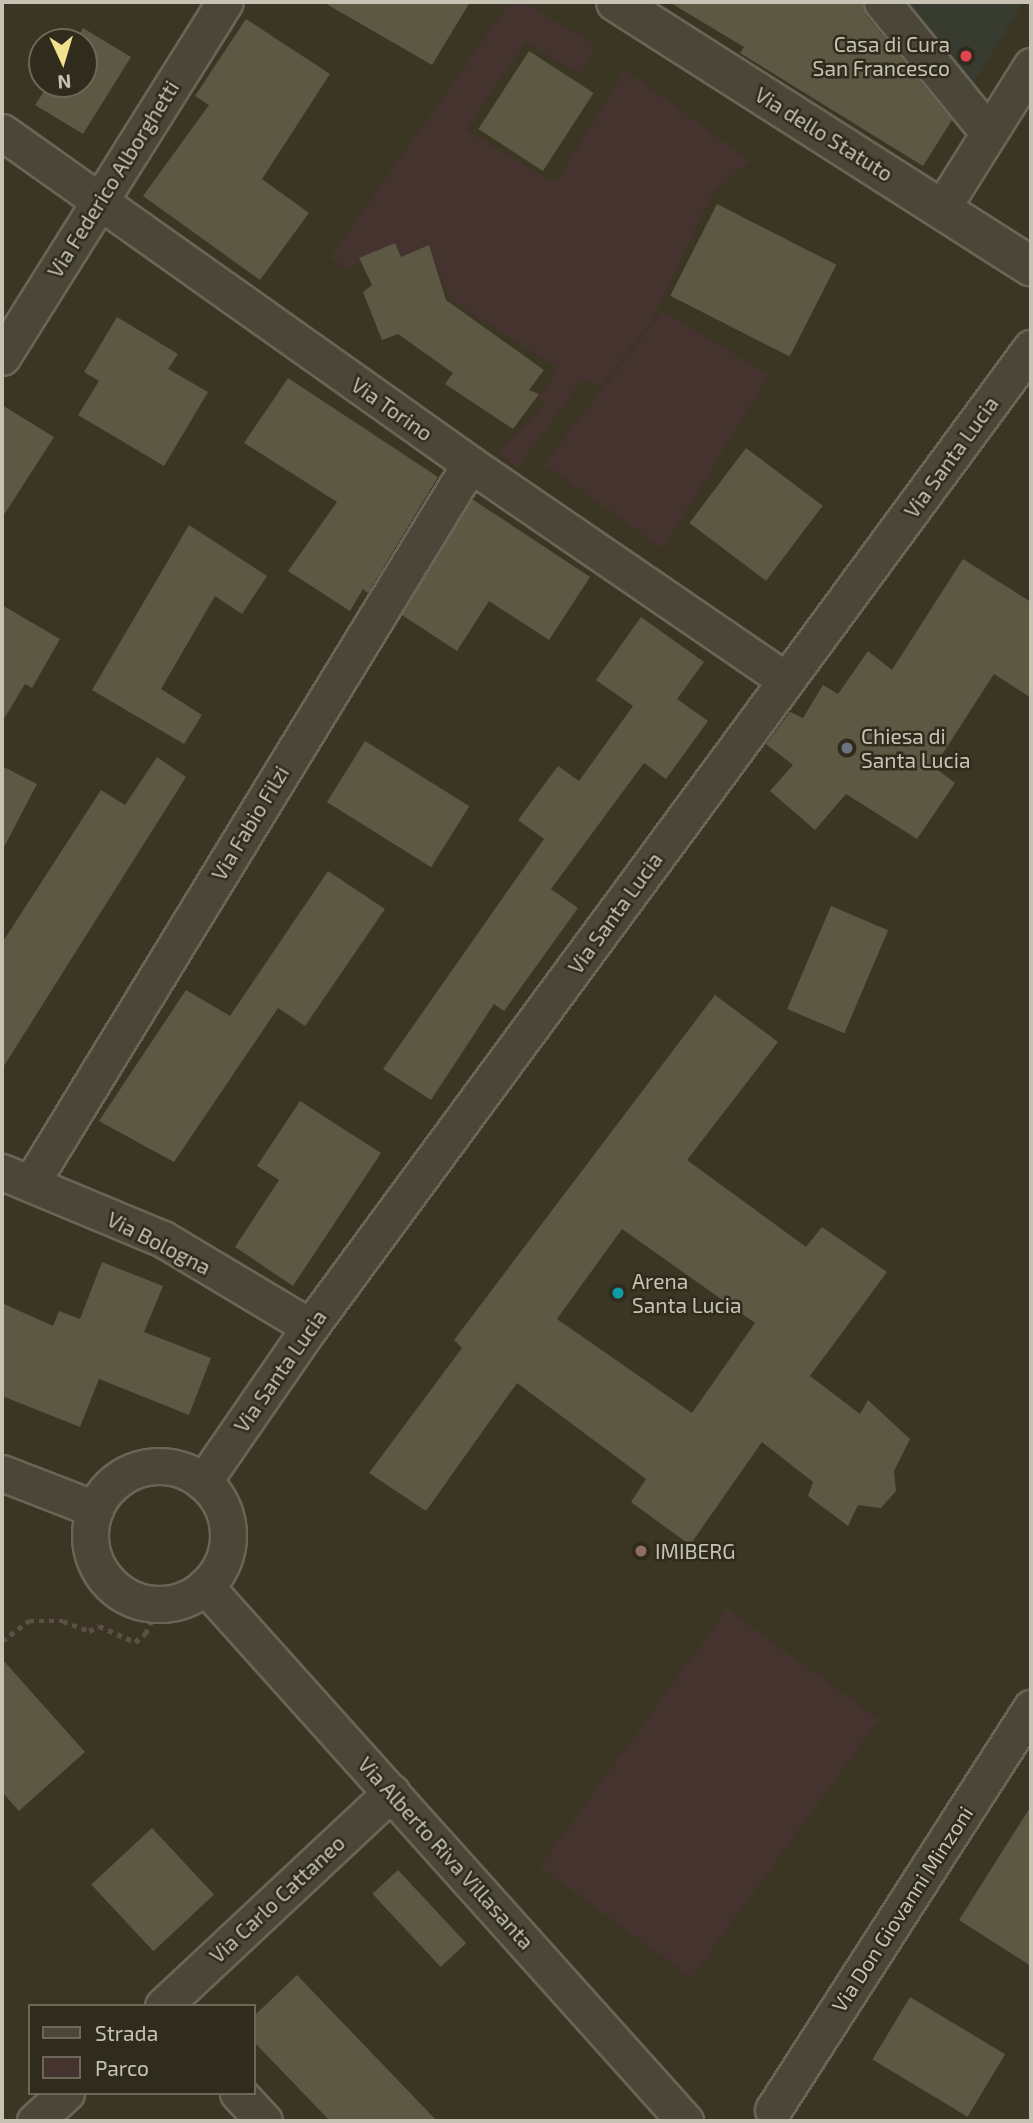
<!DOCTYPE html>
<html>
<head>
<meta charset="utf-8">
<style>
	body { margin:0 }
	#map { position:relative; width:1033px; height:2123px; overflow:hidden; background:#3b3624; font-family:"Exo 2",sans-serif }
	div>[style] { position:absolute }
	[style*='--x'] { left:calc(var(--x)*1px); top:calc(var(--y)*1px); width:calc(var(--w)*1px); rotate:calc(var(--a)*1deg) }
	.medical>* { inset:0; background:#383c30 }
	.green>* { inset:0; background:#45332f; transform-origin:0 0 }
	.building>* { inset:0; background:#5c5844; transform-origin:0 0 }
	.path>* { height:4.5px; margin-top:-2.25px; transform-origin:0; background:repeating-linear-gradient(90deg,#5d4f48 0 5px,transparent 0 10px) }
	.roads { filter:drop-shadow(2px 0 #696556) drop-shadow(-2px 0 #696556) drop-shadow(0 2px #696556) drop-shadow(0 -2px #696556) }
	.minor>* { height:35px; margin:-17.5px; padding:0 17.5px; transform-origin:17.5px; border-radius:17.5px; background:#4b4738 }
	.minor>.ring { margin:-17.5px; padding:0; box-sizing:content-box; background:none; border:35px solid #4b4738; border-radius:50% }
	.tertiary>* { height:38px; margin:-19px; padding:0 19px; transform-origin:19px; border-radius:19px; background:#4b4738 }
	.dots>* { width:19px; height:19px; translate:-50% -50%; box-sizing:border-box; border:4px solid #302c1d; border-radius:50% }
	span { translate:-50% -50%; white-space:nowrap; text-align:center; line-height:1.15; -webkit-text-stroke:5px #302c1d; paint-order:stroke }
	.poi-label { font-size:21px; color:#c6c3b4 }
	.right { translate:-100% -50%; text-align:right }
	.left { translate:0 -50%; text-align:left }
	.street-label { font-size:21px; color:#c6c3b4 }
	.frame { position:absolute; inset:0; border:4px solid #c6c3b4; pointer-events:none }
	.legend { position:absolute; left:28px; top:2004px; width:228px; height:91px; box-sizing:border-box; background:#302c1d; border:2px solid #6c6859; margin:0; padding:9px 12px; list-style:none; font-size:21px; color:#c6c3b4 }
	.legend li { display:flex; align-items:center; gap:14px; height:35px }
	.legend b { width:35px; border:2px solid #6c6859 }
	.north { position:absolute; left:28px; top:28px; width:70px; height:70px; box-sizing:border-box; background:#302c1d; border:2px solid #6c6859; border-radius:50%; rotate:176deg; font-size:19px; font-weight:700; line-height:28px; text-align:center; color:#c6c3b4 }
	.north::after { content:''; display:block; margin:auto; width:24px; height:32px; background:#f1e08e; clip-path:polygon(50% 0,100% 100%,50% 72%,0 100%) }
</style>
</head>
<body>
<div id="map">
	<div class="medical">
		<i style="clip-path:polygon(895px 2px,1023px 2px,970px 89px)"></i>
	</div>
	<div class="green">
		<i style="clip-path:polygon(510px 2px,524px 2px,596px 46px,579px 75px,526px 42px,466px 130px,556px 183px,625px 70px,750px 161px,712px 194px,653px 319px,601px 387px,582px 380px,517px 469px,499px 451px,545px 404px,539px 397px,559px 369px,451px 300px,429px 248px,403px 259px,393px 246px,348px 268px,330px 258px)"></i>
		<i style="clip-path:polygon(663px 311px,769px 375px,663px 549px,544px 464px)"></i>
		<i style="left:727px;top:1609px;width:188px;height:319px;rotate:36deg"></i>
	</div>
	<div class="building">
		<i style="clip-path:polygon(323px 2px,470px 2px,432px 65px)"></i>
		<i style="clip-path:polygon(669px 2px,862px 2px,866px 15px,952px 120px,923px 166px,740px 53px,744px 47px)"></i>
		<i style="clip-path:polygon(246px 19px,330px 74px,262px 179px,309px 213px,260px 280px,143px 196px,209px 105px,195px 96px)"></i>
		<i style="clip-path:polygon(83px 28px,131px 57px,83px 134px,35px 105px,49px 84px,84px 84px,84px 42px,75px 42px)"></i>
		<i style="left:529px;top:51px;width:77px;height:93px;rotate:33deg"></i>
		<i style="left:717px;top:204px;width:134px;height:103px;rotate:27deg"></i>
		<i style="clip-path:polygon(395px 243px,401px 257px,429px 245px,446px 300px,544px 370px,529px 390px,539px 394px,513px 429px,445px 384px,453px 373px,398px 334px,382px 340px,363px 292px,372px 285px,359px 258px)"></i>
		<i style="clip-path:polygon(117px 317px,178px 354px,168px 369px,208px 392px,164px 466px,78px 415px,99px 381px,84px 372px)"></i>
		<i style="clip-path:polygon(288px 378px,438px 477px,368px 593px,363px 589px,350px 611px,288px 571px,337px 502px,244px 443px)"></i>
		<i style="clip-path:polygon(2px 405px,54px 437px,2px 518px)"></i>
		<i style="left:746px;top:448px;width:96px;height:94px;rotate:37deg"></i>
		<i style="clip-path:polygon(472px 499px,590px 577px,549px 640px,489px 601px,457px 651px,402px 615px)"></i>
		<i style="clip-path:polygon(189px 525px,267px 576px,242px 614px,215px 596px,161px 689px,202px 715px,184px 744px,92px 690px)"></i>
		<i style="clip-path:polygon(963px 559px,1031px 602px,1031px 698px,994px 674px,934px 767px,955px 783px,917px 839px,846px 794px,815px 830px,770px 791px,793px 765px,766px 744px,790px 712px,803px 718px,823px 685px,838px 694px,868px 651px,892px 670px)"></i>
		<i style="clip-path:polygon(2px 605px,60px 639px,32px 688px,25px 684px,2px 722px)"></i>
		<i style="clip-path:polygon(641px 617px,704px 662px,677px 699px,708px 721px,666px 779px,644px 763px,551px 889px,578px 908px,504px 1011px,494px 1004px,431px 1100px,383px 1069px,544px 839px,518px 820px,558px 766px,579px 781px,633px 706px,596px 680px)"></i>
		<i style="left:365px;top:741px;width:123px;height:72px;rotate:32deg"></i>
		<i style="clip-path:polygon(157px 757px,186px 777px,2px 1069px,2px 943px,101px 790px,125px 805px)"></i>
		<i style="clip-path:polygon(2px 766px,37px 784px,2px 851px)"></i>
		<i style="clip-path:polygon(328px 871px,385px 909px,305px 1026px,278px 1008px,174px 1162px,99px 1121px,186px 990px,230px 1016px)"></i>
		<i style="left:831px;top:906px;width:62px;height:112px;rotate:23deg"></i>
		<i style="clip-path:polygon(evenodd,715px 995px,778px 1042px,687px 1160px,806px 1247px,822px 1227px,887px 1272px,810px 1376px,860px 1414px,868px 1400px,910px 1439px,894px 1471px,896px 1491px,881px 1508px,858px 1505px,848px 1526px,808px 1496px,813px 1482px,762px 1442px,690px 1545px,631px 1502px,646px 1479px,517px 1383px,426px 1511px,369px 1473px,462px 1348px,454px 1340px,715px 995px,622px 1229px,755px 1323px,692px 1413px,557px 1319px,622px 1229px)"></i>
		<i style="clip-path:polygon(300px 1101px,381px 1153px,293px 1286px,235px 1247px,279px 1180px,257px 1166px)"></i>
		<i style="clip-path:polygon(102px 1262px,163px 1286px,144px 1332px,211px 1358px,189px 1415px,99px 1379px,80px 1427px,2px 1396px,2px 1303px,53px 1326px,59px 1311px,80px 1319px)"></i>
		<i style="clip-path:polygon(2px 1659px,85px 1752px,19px 1811px,2px 1792px)"></i>
		<i style="clip-path:polygon(1031px 1806px,1031px 1966px,959px 1920px)"></i>
		<i style="left:152px;top:1828px;width:91px;height:83px;rotate:47deg"></i>
		<i style="left:398px;top:1870px;width:100px;height:35px;rotate:47deg"></i>
		<i style="clip-path:polygon(297px 1975px,437px 2121px,330px 2121px,254px 2042px,254px 2016px)"></i>
		<i style="left:910px;top:1997px;width:111px;height:73px;rotate:31deg"></i>
	</div>
	<div class="path">
		<i style="--x:2;--y:1641;--w:34;--a:-37"></i>
		<i style="--x:29;--y:1621;--w:34;--a:0"></i>
		<i style="--x:63;--y:1621;--w:28;--a:21"></i>
		<i style="--x:89;--y:1631;--w:11;--a:-27"></i>
		<i style="--x:99;--y:1626;--w:39;--a:24"></i>
		<i style="--x:135;--y:1642;--w:13;--a:-39"></i>
		<i style="--x:145;--y:1634;--w:35;--a:-63"></i>
	</div>
	<div class="roads">
		<div class="minor">
			<i style="--x:882;--y:2;--w:166;--a:50.9"></i>
			<i style="--x:2;--y:132;--w:574;--a:35.35"></i>
			<i style="--x:470;--y:464;--w:383;--a:34.4"></i>
			<i style="--x:942;--y:208;--w:168;--a:-57.9"></i>
			<i style="--x:2;--y:357;--w:419;--a:-57.9"></i>
			<i style="--x:2;--y:1172;--w:174;--a:22.6"></i>
			<i style="--x:163;--y:1239;--w:171;--a:30.9"></i>
			<i style="--x:31;--y:1183;--w:842;--a:-58.59"></i>
			<i class="ring" style="left:90px;top:1466px;width:103px;height:103px"></i>
			<i style="--x:2;--y:1473;--w:100;--a:21.2"></i>
			<i style="--x:203;--y:1482;--w:188;--a:-55.4"></i>
			<i style="--x:310;--y:1327;--w:1216;--a:-53.63"></i>
			<i style="--x:205;--y:1586;--w:719;--a:48.1"></i>
			<i style="--x:163;--y:2006;--w:313;--a:-43.1"></i>
			<i style="--x:238;--y:2093;--w:38;--a:47"></i>
			<i style="--x:773;--y:2110;--w:478;--a:-57.3"></i>
			<i style="--x:35;--y:2121;--w:42;--a:-42.1"></i>
		</div>
		<div class="tertiary">
			<i style="--x:616;--y:2;--w:492;--a:32.5"></i>
		</div>
	</div>
	<div class="dots">
		<i style="left:966px;top:56px;background:#e0444e"></i>
		<i style="left:847px;top:748px;background:#6b7280"></i>
		<i style="left:618px;top:1293px;background:#0f9aa8"></i>
		<i style="left:641px;top:1551px;background:#8d6e63"></i>
	</div>
	<div class="poi-label">
		<span class="right" style="left:950px;top:56px">Casa di Cura<br>San Francesco</span>
		<span class="left" style="left:861px;top:748px">Chiesa di<br>Santa Lucia</span>
		<span class="left" style="left:632px;top:1293px">Arena<br>Santa Lucia</span>
		<span class="left" style="left:655px;top:1551px">IMIBERG</span>
	</div>
	<div class="street-label">
		<span style="left:824px;top:134px;rotate:32deg">Via dello Statuto</span>
		<span style="left:113px;top:179px;rotate:-58deg">Via Federico Alborghetti</span>
		<span style="left:392px;top:409px;rotate:35deg">Via Torino</span>
		<span style="left:951px;top:457px;rotate:-54deg">Via Santa Lucia</span>
		<span style="left:250px;top:823px;rotate:-59deg">Via Fabio Filzi</span>
		<span style="left:615px;top:913px;rotate:-54deg">Via Santa Lucia</span>
		<span style="left:159px;top:1243px;rotate:27deg">Via Bologna</span>
		<span style="left:280px;top:1371px;rotate:-55deg">Via Santa Lucia</span>
		<span style="left:446px;top:1853px;rotate:48deg">Via Alberto Riva Villasanta</span>
		<span style="left:277px;top:1899px;rotate:-43deg">Via Carlo Cattaneo</span>
		<span style="left:902px;top:1909px;rotate:-57deg">Via Don Giovanni Minzoni</span>
	</div>
	<div class="frame"></div>
	<ul class="legend">
	<li><b style="height:9px;background:#4b4738"></b>Strada</li>
	<li><b style="height:19px;background:#45332f"></b>Parco</li>
	</ul>
	<div class="north">N</div>
</div>
</body>
</html>
